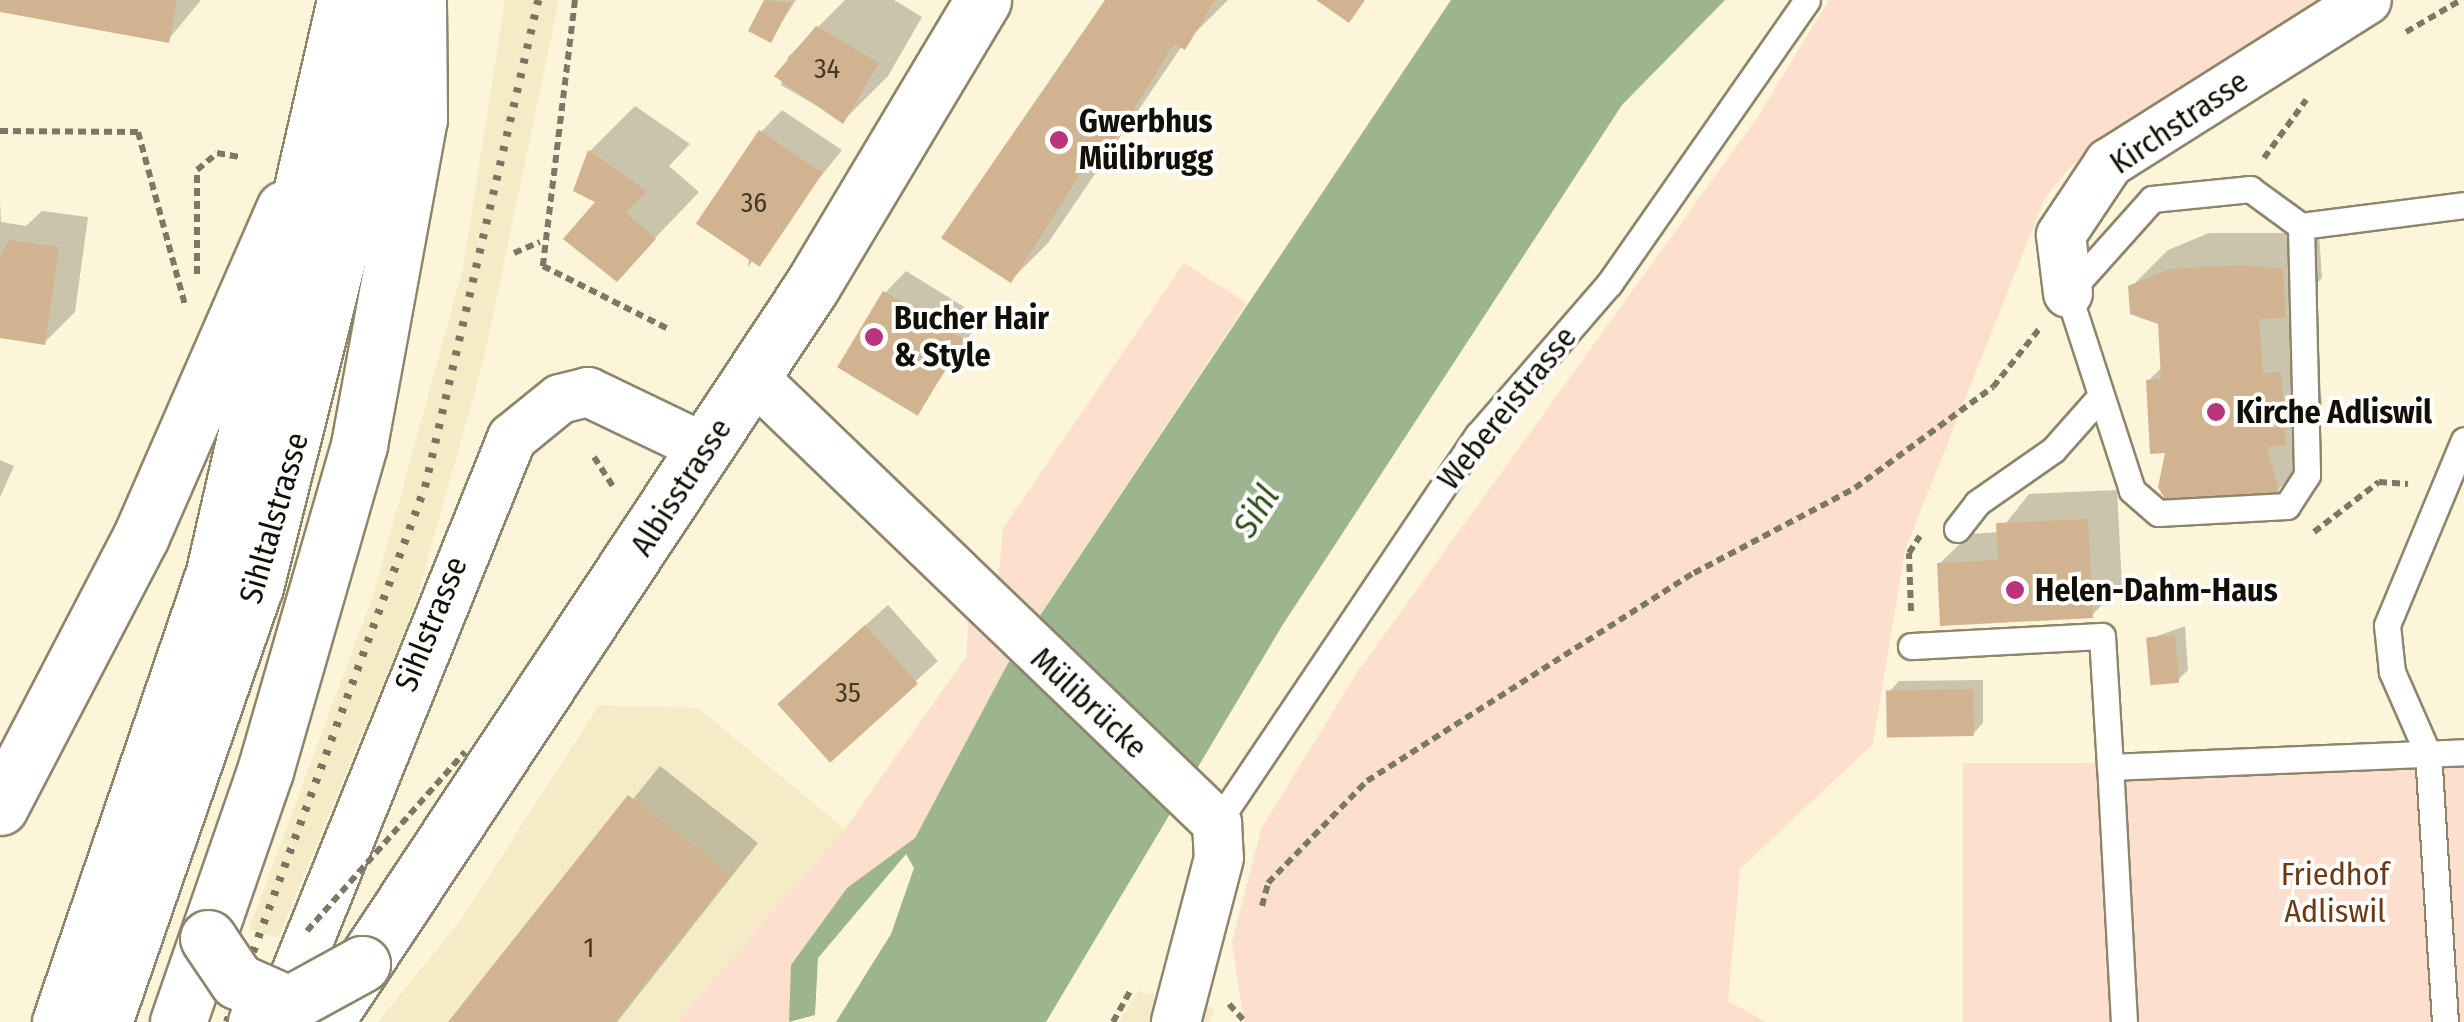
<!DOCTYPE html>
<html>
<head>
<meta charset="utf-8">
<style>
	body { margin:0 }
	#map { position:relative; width:2464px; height:1022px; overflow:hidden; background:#fdf5d9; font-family:"Fira Sans Condensed",sans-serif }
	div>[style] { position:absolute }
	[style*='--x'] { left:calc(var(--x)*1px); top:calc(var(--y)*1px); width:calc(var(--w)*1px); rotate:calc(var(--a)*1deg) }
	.built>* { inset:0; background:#f5ebc7 }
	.green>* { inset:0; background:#fddfcd; transform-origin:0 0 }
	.water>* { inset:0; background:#9db58f }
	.shadow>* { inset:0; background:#0003 }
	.building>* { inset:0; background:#d1b48f; transform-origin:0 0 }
	.path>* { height:6px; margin-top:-3px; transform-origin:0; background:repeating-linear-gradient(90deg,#7d7866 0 8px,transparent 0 13px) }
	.roads { filter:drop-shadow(2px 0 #8d856c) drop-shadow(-2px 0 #8d856c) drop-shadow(0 2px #8d856c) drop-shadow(0 -2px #8d856c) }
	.lane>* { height:25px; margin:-12.5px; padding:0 12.5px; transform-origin:12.5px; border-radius:12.5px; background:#fff }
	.street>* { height:48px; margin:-24px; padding:0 24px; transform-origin:24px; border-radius:24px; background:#fff }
	.secondary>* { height:55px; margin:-27.5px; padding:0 27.5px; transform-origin:27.5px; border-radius:27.5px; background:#fff }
	.primary>* { height:55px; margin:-27.5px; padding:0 27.5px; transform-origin:27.5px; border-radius:27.5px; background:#fff }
	.rail>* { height:8px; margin-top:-4px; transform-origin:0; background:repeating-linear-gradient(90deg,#797563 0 5px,transparent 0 15px) }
	.path-bridge>* { height:6px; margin-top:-3px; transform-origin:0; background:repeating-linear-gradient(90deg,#7d7866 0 8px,transparent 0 13px) }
	.bridges { filter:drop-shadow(2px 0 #8d856c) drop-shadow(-2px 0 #8d856c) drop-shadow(0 2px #8d856c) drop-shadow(0 -2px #8d856c) }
	.secondary-bridge>* { height:55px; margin:-27.5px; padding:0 27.5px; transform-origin:27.5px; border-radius:27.5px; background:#fff }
	.dots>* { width:28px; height:28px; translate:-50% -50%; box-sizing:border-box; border:5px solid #fff; border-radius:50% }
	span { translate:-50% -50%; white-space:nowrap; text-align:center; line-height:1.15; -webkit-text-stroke:8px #fff; paint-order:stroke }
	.number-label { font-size:28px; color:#423928 }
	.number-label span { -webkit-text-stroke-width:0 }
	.poi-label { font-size:32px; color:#121006; font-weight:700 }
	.left { translate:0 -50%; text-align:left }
	.street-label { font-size:32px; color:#121006 }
	.park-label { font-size:32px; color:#6e3a13 }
	.water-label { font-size:35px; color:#315019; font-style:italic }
</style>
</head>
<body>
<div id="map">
	<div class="built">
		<i style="clip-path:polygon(505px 0,559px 0,483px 363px,414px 607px,278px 938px,249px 929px,374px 593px,463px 268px)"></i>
		<i style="clip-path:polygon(599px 705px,698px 708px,845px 829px,677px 1022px,378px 1022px,460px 921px)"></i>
		<i style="clip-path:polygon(1138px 991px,1214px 1008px,1210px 1022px,1119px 1022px)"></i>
	</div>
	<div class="green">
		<i style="clip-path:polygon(1829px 0,2335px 0,2072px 165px,2045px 198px,1905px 550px,1873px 744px,1740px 869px,1728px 1001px,1766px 1022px,1244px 1022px,1232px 943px,1261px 829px,1356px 674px,1757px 118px)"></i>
		<i style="clip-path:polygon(1184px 263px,1247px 303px,1007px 665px,915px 838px,847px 888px,792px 965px,789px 1022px,677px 1022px,845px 829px,966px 657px,969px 617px,998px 586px,1003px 528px)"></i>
		<i style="left:2464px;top:763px;width:259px;height:501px;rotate:90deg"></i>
	</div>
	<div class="water">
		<i style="clip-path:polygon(1451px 0,1725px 0,1622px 105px,1282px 626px,1046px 1022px,836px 1022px,891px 934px,914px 868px,906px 854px,818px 958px,815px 1015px,789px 1022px,791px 965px,847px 888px,915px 838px,1007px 665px)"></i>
	</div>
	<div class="shadow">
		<i style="clip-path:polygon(0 0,201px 0,168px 40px,0 9px)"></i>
		<i style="clip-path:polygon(766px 0,796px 0,770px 40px,752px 30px)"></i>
		<i style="clip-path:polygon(845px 0,894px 0,922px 17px,888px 76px,843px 121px,781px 85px,788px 57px)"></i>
		<i style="clip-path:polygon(1108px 0,1228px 0,1182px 46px,1048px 243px,1011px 280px,944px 237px)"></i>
		<i style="clip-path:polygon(635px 106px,690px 144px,669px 166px,699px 192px,616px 279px,599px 202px,576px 190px,590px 151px)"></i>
		<i style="clip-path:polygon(782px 110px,842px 150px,748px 267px,761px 132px)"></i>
		<i style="clip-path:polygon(0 201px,1px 222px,26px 226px,42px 211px,88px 217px,75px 312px,45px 342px,0 336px)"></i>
		<i style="clip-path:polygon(2209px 233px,2319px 233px,2322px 278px,2297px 303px,2299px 337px,2317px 336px,2322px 405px,2306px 421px,2308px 460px,2270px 498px,2168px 450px,2148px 381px,2163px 366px,2160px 322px,2131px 287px,2168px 250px)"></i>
		<i style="clip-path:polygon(906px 271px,982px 318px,916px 413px,885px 293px)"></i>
		<i style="clip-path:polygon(0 460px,14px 466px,0 497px)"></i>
		<i style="clip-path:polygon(2117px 490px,2122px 585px,2092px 615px,1939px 564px,1970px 534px,1999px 532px,2029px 494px)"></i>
		<i style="clip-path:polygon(888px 605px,938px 661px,831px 758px,802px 682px)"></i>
		<i style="clip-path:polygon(2185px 626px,2188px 670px,2178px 680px,2149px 639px)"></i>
		<i style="clip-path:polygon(1983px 680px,1983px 723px,1973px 734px,1889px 692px,1899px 681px)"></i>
		<i style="clip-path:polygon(660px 766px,758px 843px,617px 1022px,451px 1022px)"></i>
	</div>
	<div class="building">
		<i style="clip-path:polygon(0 0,177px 0,169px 43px,0 12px)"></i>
		<i style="clip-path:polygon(764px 0,792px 3px,771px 43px,748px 31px)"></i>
		<i style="clip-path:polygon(1105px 0,1215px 0,1185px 50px,1174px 44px,1098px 167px,1088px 162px,1011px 283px,941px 238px)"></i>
		<i style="clip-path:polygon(1316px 0,1365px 0,1349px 23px)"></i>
		<i style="clip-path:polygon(816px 26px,879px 63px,843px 124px,774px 76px)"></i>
		<i style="left:759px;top:130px;width:77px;height:113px;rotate:34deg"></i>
		<i style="clip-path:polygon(588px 150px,647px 191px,626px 213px,656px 239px,617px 282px,563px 239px,595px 202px,573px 191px)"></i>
		<i style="clip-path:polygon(9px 240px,59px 247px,45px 345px,0 338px,0 257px)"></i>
		<i style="clip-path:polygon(2243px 265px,2283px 269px,2286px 318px,2259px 319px,2263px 373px,2281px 372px,2286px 445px,2267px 447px,2279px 491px,2271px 500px,2169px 506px,2158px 487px,2165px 453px,2150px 454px,2146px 380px,2161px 379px,2158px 324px,2130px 314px,2128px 286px,2170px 269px)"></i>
		<i style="left:883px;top:291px;width:94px;height:89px;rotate:31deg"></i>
		<i style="clip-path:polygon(2088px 519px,2093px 618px,1940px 626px,1937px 563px,1998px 560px,1996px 523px)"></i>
		<i style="left:865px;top:625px;width:79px;height:118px;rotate:48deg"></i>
		<i style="left:2175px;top:635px;width:48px;height:29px;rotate:85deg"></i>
		<i style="left:1973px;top:689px;width:47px;height:87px;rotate:89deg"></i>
		<i style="clip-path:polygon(628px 795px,730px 874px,613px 1022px,448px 1022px)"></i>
	</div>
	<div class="path">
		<i style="--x:575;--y:0;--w:268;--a:96.9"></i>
		<i style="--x:543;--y:266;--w:142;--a:26.7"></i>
		<i style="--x:2406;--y:32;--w:64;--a:-30.2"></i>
		<i style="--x:0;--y:131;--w:138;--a:0.4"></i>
		<i style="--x:138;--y:132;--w:179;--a:74.8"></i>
		<i style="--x:2264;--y:158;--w:72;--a:-54.1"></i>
		<i style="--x:514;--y:253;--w:28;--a:-23"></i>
		<i style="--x:197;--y:274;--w:104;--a:-90"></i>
		<i style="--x:197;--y:170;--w:26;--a:-40"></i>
		<i style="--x:217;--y:153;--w:23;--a:10"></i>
		<i style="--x:594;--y:457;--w:37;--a:57"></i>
		<i style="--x:2314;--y:532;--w:82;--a:-37.6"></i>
		<i style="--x:2379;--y:482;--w:29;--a:4"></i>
		<i style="--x:1911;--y:611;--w:58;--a:-92"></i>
		<i style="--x:1909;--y:553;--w:20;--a:-57"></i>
		<i style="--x:1262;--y:906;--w:24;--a:-75"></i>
		<i style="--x:1268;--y:883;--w:142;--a:-45.9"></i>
		<i style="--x:1367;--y:781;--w:388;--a:-32.5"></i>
		<i style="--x:1694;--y:573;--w:182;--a:-27.8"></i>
		<i style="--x:1855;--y:488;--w:171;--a:-36.2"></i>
		<i style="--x:1993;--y:387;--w:75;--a:-51.5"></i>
		<i style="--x:1229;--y:1004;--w:24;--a:48"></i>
		<i style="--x:1113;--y:1022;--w:35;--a:-61"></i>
	</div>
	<div class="roads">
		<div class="lane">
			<i style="--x:2301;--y:226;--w:249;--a:88.6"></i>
			<i style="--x:2307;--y:475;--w:37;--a:123"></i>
			<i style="--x:2287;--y:506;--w:129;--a:176.9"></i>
			<i style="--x:2158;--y:513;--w:35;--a:-139"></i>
			<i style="--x:2132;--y:490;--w:207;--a:-108"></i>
			<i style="--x:2068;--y:293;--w:126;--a:-48.2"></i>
			<i style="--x:2152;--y:199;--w:99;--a:-5.8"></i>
			<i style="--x:2250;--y:189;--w:63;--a:36"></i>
			<i style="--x:2301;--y:226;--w:164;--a:-7.3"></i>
			<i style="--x:1957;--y:529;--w:33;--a:-52"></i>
			<i style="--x:1977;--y:503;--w:93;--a:-34.9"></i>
			<i style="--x:2053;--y:450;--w:72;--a:-48.4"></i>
			<i style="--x:1911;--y:646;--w:191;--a:-3"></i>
			<i style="--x:2102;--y:636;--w:131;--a:86.5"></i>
			<i style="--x:1217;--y:823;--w:468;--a:-56.1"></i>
			<i style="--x:1478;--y:435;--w:200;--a:-49.1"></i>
			<i style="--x:1609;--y:284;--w:346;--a:-55.1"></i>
			<i style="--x:2124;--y:1022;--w:255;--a:-93.1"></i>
			<i style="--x:2110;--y:767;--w:354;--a:-2.4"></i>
			<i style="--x:2445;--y:1022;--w:269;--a:-93.6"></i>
			<i style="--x:2428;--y:754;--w:90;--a:-113.7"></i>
			<i style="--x:2392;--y:672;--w:47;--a:-96.1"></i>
			<i style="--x:2387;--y:625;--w:200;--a:-67.4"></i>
		</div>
		<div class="street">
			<i style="--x:2068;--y:293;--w:58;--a:-96.9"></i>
			<i style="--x:2061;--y:235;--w:87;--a:-56.3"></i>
			<i style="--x:2109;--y:163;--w:305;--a:-32.3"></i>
			<i style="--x:753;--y:377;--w:644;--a:43.87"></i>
			<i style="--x:1217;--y:823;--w:35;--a:87"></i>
			<i style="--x:1219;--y:858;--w:170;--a:104.7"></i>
			<i style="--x:276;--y:1022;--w:630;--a:-68"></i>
			<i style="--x:512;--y:438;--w:62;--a:-39.1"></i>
			<i style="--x:560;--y:399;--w:29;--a:-14"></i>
			<i style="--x:588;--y:392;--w:132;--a:25.6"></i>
		</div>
		<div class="secondary">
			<i style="--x:0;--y:807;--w:305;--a:-62.5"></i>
			<i style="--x:141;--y:536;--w:357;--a:-66.4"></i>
			<i style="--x:178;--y:1022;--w:266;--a:-70.9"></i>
			<i style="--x:265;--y:771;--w:339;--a:-73.9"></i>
			<i style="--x:359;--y:445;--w:331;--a:-79.6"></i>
			<i style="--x:419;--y:119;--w:119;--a:-90.5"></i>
			<i style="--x:325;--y:1022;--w:883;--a:-56.51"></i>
			<i style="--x:812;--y:286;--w:333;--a:-59.1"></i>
		</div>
		<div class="primary">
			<i style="--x:60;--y:1022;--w:476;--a:-71.1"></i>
			<i style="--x:214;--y:572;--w:587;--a:-77.1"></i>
			<i style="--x:104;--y:1022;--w:460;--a:-70.9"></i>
			<i style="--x:255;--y:587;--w:469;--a:-75.9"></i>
			<i style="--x:369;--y:132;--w:134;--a:-79.7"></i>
		</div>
	</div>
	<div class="rail">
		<i style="--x:227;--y:1022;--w:570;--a:-69.69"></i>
		<i style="--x:425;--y:487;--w:500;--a:-76.9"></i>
	</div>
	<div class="path-bridge">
		<i style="--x:307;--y:931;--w:239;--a:-48.6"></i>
	</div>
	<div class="bridges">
		<div class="secondary-bridge">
			<i style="--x:208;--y:938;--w:52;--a:56"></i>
			<i style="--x:237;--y:981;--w:49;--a:24"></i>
			<i style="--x:256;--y:1022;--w:121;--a:-28.7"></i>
		</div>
	</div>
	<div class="dots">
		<i style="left:1059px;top:140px;background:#b9357b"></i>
		<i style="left:874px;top:337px;background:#b9357b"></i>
		<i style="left:2216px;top:412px;background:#b9357b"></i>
		<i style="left:2015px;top:590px;background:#b9357b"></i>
	</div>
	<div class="number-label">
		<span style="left:827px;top:69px">34</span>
		<span style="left:754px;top:203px">36</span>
		<span style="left:848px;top:693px">35</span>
		<span style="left:589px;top:948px">1</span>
	</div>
	<div class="poi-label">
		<span class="left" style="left:1079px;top:140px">Gwerbhus<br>Mülibrugg</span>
		<span class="left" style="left:894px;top:337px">Bucher Hair<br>&amp; Style</span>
		<span class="left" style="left:2236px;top:412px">Kirche Adliswil</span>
		<span class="left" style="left:2035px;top:590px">Helen-Dahm-Haus</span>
	</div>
	<div class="street-label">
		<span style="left:2179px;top:122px;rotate:-34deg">Kirchstrasse</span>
		<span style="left:1507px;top:408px;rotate:-51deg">Webereistrasse</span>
		<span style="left:681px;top:487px;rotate:-57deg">Albisstrasse</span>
		<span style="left:274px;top:518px;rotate:-74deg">Sihltalstrasse</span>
		<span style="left:431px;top:624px;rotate:-68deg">Sihlstrasse</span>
		<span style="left:1089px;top:703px;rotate:43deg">Mülibrücke</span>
	</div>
	<div class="park-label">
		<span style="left:2335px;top:893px">Friedhof<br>Adliswil</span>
	</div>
	<div class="water-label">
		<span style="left:1256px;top:511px;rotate:-57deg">Sihl</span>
	</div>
</div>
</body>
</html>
